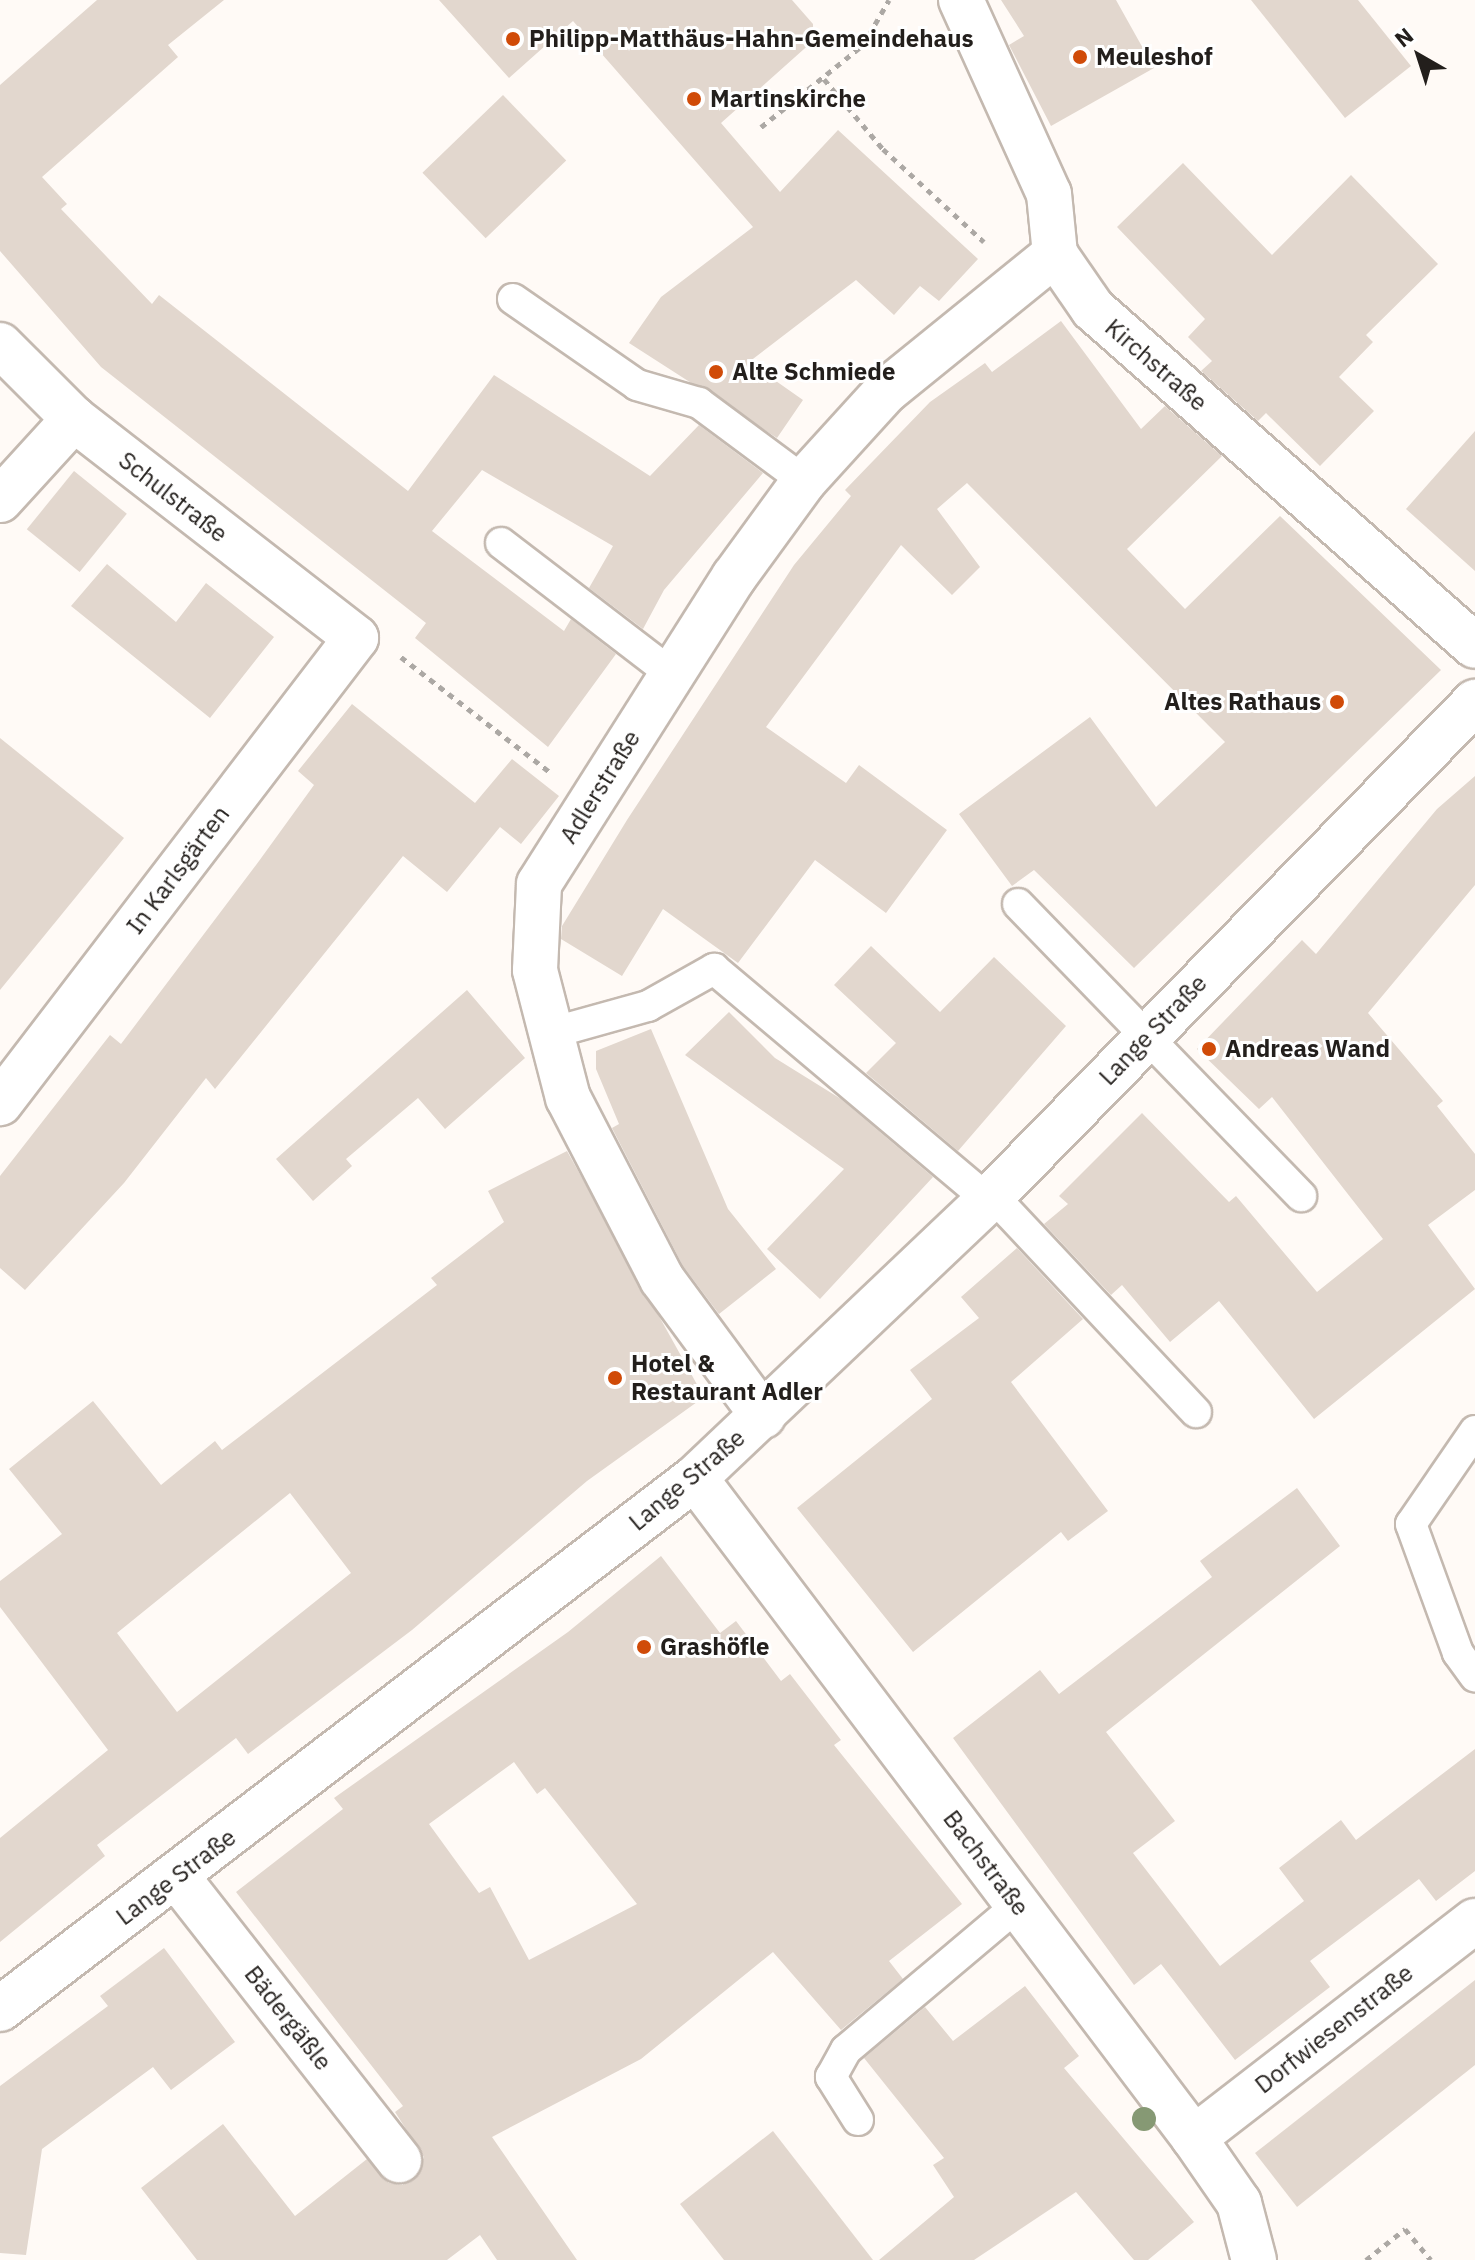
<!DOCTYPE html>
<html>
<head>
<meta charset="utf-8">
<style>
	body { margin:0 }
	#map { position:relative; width:1475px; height:2260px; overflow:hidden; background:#fffaf6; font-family:"IBM Plex Sans",sans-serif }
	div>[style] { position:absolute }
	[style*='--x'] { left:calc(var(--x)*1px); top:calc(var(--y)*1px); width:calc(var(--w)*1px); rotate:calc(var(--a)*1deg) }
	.building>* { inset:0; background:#e2d7ce; transform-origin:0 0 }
	.path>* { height:5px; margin-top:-2.5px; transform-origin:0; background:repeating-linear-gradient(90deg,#aca8a4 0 6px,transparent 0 12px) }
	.roads { filter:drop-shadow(2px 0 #c4b9b0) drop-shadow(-2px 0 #c4b9b0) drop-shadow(0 2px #c4b9b0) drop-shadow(0 -2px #c4b9b0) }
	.service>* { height:30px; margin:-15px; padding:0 15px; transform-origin:15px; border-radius:15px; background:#fff }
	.minor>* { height:44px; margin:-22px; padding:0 22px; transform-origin:22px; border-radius:22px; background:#fff }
	.secondary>* { height:44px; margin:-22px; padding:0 22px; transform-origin:22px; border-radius:22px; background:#fff }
	.trees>* { width:24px; height:24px; margin:-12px; border-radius:50%; background:#869974 }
	.dots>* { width:22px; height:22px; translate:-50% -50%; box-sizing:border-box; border:4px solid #fff; border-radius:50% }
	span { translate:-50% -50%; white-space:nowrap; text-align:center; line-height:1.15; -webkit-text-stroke:6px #fff; paint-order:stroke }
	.poi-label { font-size:24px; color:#231f1c; font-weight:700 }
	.left { translate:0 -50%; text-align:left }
	.right { translate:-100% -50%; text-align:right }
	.street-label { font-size:24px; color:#231f1c }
	.north { position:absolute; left:1379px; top:16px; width:80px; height:80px; -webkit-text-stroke:6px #fff; paint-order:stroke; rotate:321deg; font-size:22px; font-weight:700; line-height:32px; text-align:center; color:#231f1c }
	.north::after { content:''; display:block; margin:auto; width:28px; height:36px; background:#231f1c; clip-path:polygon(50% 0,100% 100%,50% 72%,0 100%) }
</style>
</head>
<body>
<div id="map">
	<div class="building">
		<i style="clip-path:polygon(97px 0,224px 0,168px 45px,178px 57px,42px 177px,67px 204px,61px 209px,152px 304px,159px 295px,408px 491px,494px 375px,650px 476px,699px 425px,763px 473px,664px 590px,643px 629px,589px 588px,613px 546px,482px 470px,432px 531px,564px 631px,571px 619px,616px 654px,548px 747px,415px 638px,426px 623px,101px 367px,0 251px,0 85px)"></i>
		<i style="clip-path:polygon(439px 0,792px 0,813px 24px,813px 41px,721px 123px,780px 192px,838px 130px,978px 259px,939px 301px,920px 286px,894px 315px,856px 280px,749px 362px,803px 400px,777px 438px,629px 343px,661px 297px,753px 227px,573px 21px,509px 78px)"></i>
		<i style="clip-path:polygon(1001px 0,1116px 0,1154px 68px,1051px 126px,1009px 45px,1024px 36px)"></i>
		<i style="clip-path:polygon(1251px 0,1358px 0,1411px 66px,1345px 118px)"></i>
		<i style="left:503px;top:95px;width:91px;height:112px;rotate:46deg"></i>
		<i style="clip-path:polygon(1183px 163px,1272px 255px,1351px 175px,1438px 264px,1366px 335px,1373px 342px,1339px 377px,1374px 411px,1320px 466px,1266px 413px,1258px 421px,1201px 371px,1212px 361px,1188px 337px,1205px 319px,1117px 227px)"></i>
		<i style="clip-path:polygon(1061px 321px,1141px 429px,1165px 406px,1222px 456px,1127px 549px,1185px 609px,1280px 516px,1441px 670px,1134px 968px,1034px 870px,1012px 886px,959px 814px,1090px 717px,1156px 807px,1225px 742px,967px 483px,937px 509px,980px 567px,952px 595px,901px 545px,766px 727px,846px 783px,859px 765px,947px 830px,886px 913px,815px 860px,738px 963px,663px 909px,622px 976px,561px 939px,562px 926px,627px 820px,794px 565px,851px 496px,845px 490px,930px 402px,985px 363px,992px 372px)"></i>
		<i style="clip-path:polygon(1475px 431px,1475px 571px,1406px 509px)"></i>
		<i style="left:74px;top:471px;width:68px;height:75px;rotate:39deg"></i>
		<i style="clip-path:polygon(107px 564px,176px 622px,206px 583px,274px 637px,210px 718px,71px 606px)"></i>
		<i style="clip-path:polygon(352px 704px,475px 803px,512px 759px,559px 796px,521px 844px,500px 827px,447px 892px,403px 856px,215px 1089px,206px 1078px,124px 1183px,25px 1290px,0 1268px,0 1176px,110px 1035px,121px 1044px,259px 861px,314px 785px,298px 771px)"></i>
		<i style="clip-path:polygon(0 738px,124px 838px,0 990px)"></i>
		<i style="clip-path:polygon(1475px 776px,1475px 885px,1368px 1013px,1443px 1101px,1437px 1106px,1475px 1154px,1475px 1190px,1428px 1225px,1475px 1289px,1314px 1419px,1219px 1301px,1170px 1342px,1122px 1285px,1111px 1295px,1044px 1224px,1068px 1204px,1059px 1196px,1142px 1113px,1229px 1202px,1236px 1196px,1317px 1292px,1383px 1239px,1272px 1097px,1259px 1109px,1197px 1049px,1302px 940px,1316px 954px,1437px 809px)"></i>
		<i style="clip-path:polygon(871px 946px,940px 1012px,994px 957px,1066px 1026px,958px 1151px,866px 1073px,896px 1043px,834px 985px)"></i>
		<i style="clip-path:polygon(467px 990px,525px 1058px,445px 1129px,418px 1098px,346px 1159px,352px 1166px,313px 1201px,276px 1159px)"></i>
		<i style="clip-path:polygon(729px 1012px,775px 1058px,841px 1099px,933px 1177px,820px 1299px,767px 1249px,844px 1169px,685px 1055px)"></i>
		<i style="clip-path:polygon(651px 1029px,728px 1209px,776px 1269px,719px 1314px,683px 1266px,612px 1128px,619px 1124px,596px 1069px,596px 1051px)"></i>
		<i style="clip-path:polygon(evenodd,567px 1151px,704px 1397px,587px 1481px,412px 1630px,248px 1754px,236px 1738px,97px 1845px,105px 1856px,0 1942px,0 1838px,108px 1750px,0 1607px,0 1581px,62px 1534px,9px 1469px,93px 1401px,161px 1485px,215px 1441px,222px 1450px,437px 1285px,431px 1278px,504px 1222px,488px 1191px,567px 1151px,290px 1493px,351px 1573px,177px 1712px,117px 1633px,290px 1493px)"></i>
		<i style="clip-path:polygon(1017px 1248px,1083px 1319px,1011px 1382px,1108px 1511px,1068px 1541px,1061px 1532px,913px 1652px,797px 1508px,932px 1399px,910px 1370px,979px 1318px,961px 1297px)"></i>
		<i style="clip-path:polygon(1297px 1488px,1340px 1546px,1106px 1732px,1175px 1821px,1133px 1853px,1220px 1966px,1304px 1901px,1279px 1868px,1341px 1820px,1356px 1840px,1475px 1749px,1475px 1871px,1436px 1901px,1419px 1879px,1310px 1961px,1330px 1987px,1235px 2060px,1161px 1964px,1134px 1985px,953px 1738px,1040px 1670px,1059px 1694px,1212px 1577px,1200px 1561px)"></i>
		<i style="clip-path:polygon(evenodd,661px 1556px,720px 1633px,736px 1621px,781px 1681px,790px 1674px,841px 1740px,834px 1745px,962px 1904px,889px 1961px,903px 1979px,841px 2030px,773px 1952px,641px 2059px,492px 2137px,577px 2260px,497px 2260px,480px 2235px,447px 2260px,197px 2260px,141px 2188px,223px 2124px,295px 2216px,367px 2159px,389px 2183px,402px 2185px,415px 2179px,424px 2157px,395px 2112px,403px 2106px,236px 1892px,343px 1809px,334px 1798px,568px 1632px,661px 1556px,514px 1762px,537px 1794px,545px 1788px,637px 1904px,529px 1960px,490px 1887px,479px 1893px,429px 1824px,514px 1762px)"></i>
		<i style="clip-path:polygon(164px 1948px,235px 2042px,171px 2090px,153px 2067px,42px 2149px,26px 2255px,0 2253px,0 2086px,108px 2006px,100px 1996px)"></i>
		<i style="clip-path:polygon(1475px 1980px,1475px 2065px,1297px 2207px,1255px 2153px)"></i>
		<i style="clip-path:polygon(1025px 1986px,1079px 2056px,1064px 2068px,1194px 2222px,1148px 2260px,1134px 2260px,1076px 2192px,974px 2260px,879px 2260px,954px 2197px,933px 2165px,944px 2158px,864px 2058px,925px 2007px,953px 2041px)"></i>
		<i style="clip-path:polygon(773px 2131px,873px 2260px,724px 2260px,680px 2204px)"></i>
	</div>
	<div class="path">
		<i style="--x:824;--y:79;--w:92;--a:49.9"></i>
		<i style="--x:883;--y:149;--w:137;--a:42.6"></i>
		<i style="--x:761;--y:127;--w:131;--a:-38.8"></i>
		<i style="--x:863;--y:45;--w:52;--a:-60"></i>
		<i style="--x:401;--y:657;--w:190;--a:37.7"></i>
		<i style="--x:1366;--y:2260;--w:50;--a:-38.5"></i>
		<i style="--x:1405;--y:2229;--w:40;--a:50"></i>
	</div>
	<div class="roads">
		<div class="service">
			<i style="--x:513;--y:299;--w:151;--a:34.7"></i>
			<i style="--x:637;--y:385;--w:65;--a:16.2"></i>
			<i style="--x:699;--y:403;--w:131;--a:36.6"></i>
			<i style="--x:501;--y:543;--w:215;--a:37.5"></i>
			<i style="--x:1018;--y:904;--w:407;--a:45.9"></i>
			<i style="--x:551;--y:1033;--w:101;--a:-15.6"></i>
			<i style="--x:648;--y:1006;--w:76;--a:-29.3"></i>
			<i style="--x:714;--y:969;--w:358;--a:40.1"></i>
			<i style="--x:992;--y:1195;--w:298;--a:46.8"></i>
			<i style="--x:1475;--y:1431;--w:113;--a:124.5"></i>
			<i style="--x:1411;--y:1524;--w:137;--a:70"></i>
			<i style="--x:1458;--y:1653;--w:29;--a:54"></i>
			<i style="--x:858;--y:2120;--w:51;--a:-122.1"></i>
			<i style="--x:831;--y:2077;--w:31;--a:-61"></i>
			<i style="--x:846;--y:2050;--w:225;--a:-40.1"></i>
		</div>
		<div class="minor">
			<i style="--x:961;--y:0;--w:213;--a:65.6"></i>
			<i style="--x:1049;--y:194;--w:60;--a:84.3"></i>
			<i style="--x:1055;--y:254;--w:67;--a:55.4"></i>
			<i style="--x:1093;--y:309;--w:509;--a:41.42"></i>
			<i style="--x:0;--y:345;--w:105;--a:45"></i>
			<i style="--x:74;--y:419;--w:357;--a:37.8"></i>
			<i style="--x:356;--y:638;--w:586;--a:127.44"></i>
			<i style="--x:0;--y:500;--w:110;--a:-47.6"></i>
			<i style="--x:763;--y:1416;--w:170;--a:-126.4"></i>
			<i style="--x:662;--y:1279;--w:204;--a:-117.4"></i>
			<i style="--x:568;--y:1098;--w:132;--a:-104.5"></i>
			<i style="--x:535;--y:970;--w:86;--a:-87.3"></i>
			<i style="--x:539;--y:884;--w:364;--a:-57.6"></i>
			<i style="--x:734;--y:577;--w:119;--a:-53.9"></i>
			<i style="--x:804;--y:481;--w:122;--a:-47.7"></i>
			<i style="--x:886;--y:391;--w:218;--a:-39"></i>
			<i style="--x:695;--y:1478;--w:827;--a:52.91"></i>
			<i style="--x:1194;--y:2138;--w:79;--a:55.3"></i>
			<i style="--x:1239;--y:2203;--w:59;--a:75.3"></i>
			<i style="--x:177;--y:1877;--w:360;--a:51.9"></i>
			<i style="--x:1194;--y:2138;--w:355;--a:-37.7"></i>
		</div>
		<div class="secondary">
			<i style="--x:0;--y:2009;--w:875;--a:-37.38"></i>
			<i style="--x:695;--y:1478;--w:404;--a:-43.5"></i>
			<i style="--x:988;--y:1200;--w:697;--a:-45.64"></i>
		</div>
	</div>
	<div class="trees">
		<i style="left:1144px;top:2119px"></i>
	</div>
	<div class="dots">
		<i style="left:513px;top:39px;background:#d04b08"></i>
		<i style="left:1080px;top:57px;background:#d04b08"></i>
		<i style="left:694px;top:99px;background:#d04b08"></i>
		<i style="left:716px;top:372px;background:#d04b08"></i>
		<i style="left:1337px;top:702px;background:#d04b08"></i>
		<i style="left:1209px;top:1049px;background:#d04b08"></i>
		<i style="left:615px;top:1378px;background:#d04b08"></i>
		<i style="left:644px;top:1647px;background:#d04b08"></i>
	</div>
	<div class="poi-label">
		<span class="left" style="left:529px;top:39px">Philipp-Matthäus-Hahn-Gemeindehaus</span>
		<span class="left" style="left:1096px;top:57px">Meuleshof</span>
		<span class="left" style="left:710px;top:99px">Martinskirche</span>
		<span class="left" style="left:732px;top:372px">Alte Schmiede</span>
		<span class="right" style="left:1321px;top:702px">Altes Rathaus</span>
		<span class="left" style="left:1225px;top:1049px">Andreas Wand</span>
		<span class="left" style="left:631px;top:1378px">Hotel &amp;<br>Restaurant Adler</span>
		<span class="left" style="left:660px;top:1647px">Grashöfle</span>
	</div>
	<div class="street-label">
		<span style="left:1156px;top:365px;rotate:41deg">Kirchstraße</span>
		<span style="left:173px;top:497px;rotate:38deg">Schulstraße</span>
		<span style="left:600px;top:787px;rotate:-58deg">Adlerstraße</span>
		<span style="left:178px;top:870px;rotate:-53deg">In Karlsgärten</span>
		<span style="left:1153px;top:1030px;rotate:-46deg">Lange Straße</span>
		<span style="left:687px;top:1480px;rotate:-40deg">Lange Straße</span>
		<span style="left:986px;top:1863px;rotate:53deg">Bachstraße</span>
		<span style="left:176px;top:1877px;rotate:-37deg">Lange Straße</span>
		<span style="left:288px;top:2018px;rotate:52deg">Bädergäßle</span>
		<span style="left:1334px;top:2029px;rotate:-38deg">Dorfwiesenstraße</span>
	</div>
	<div class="north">N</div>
</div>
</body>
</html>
